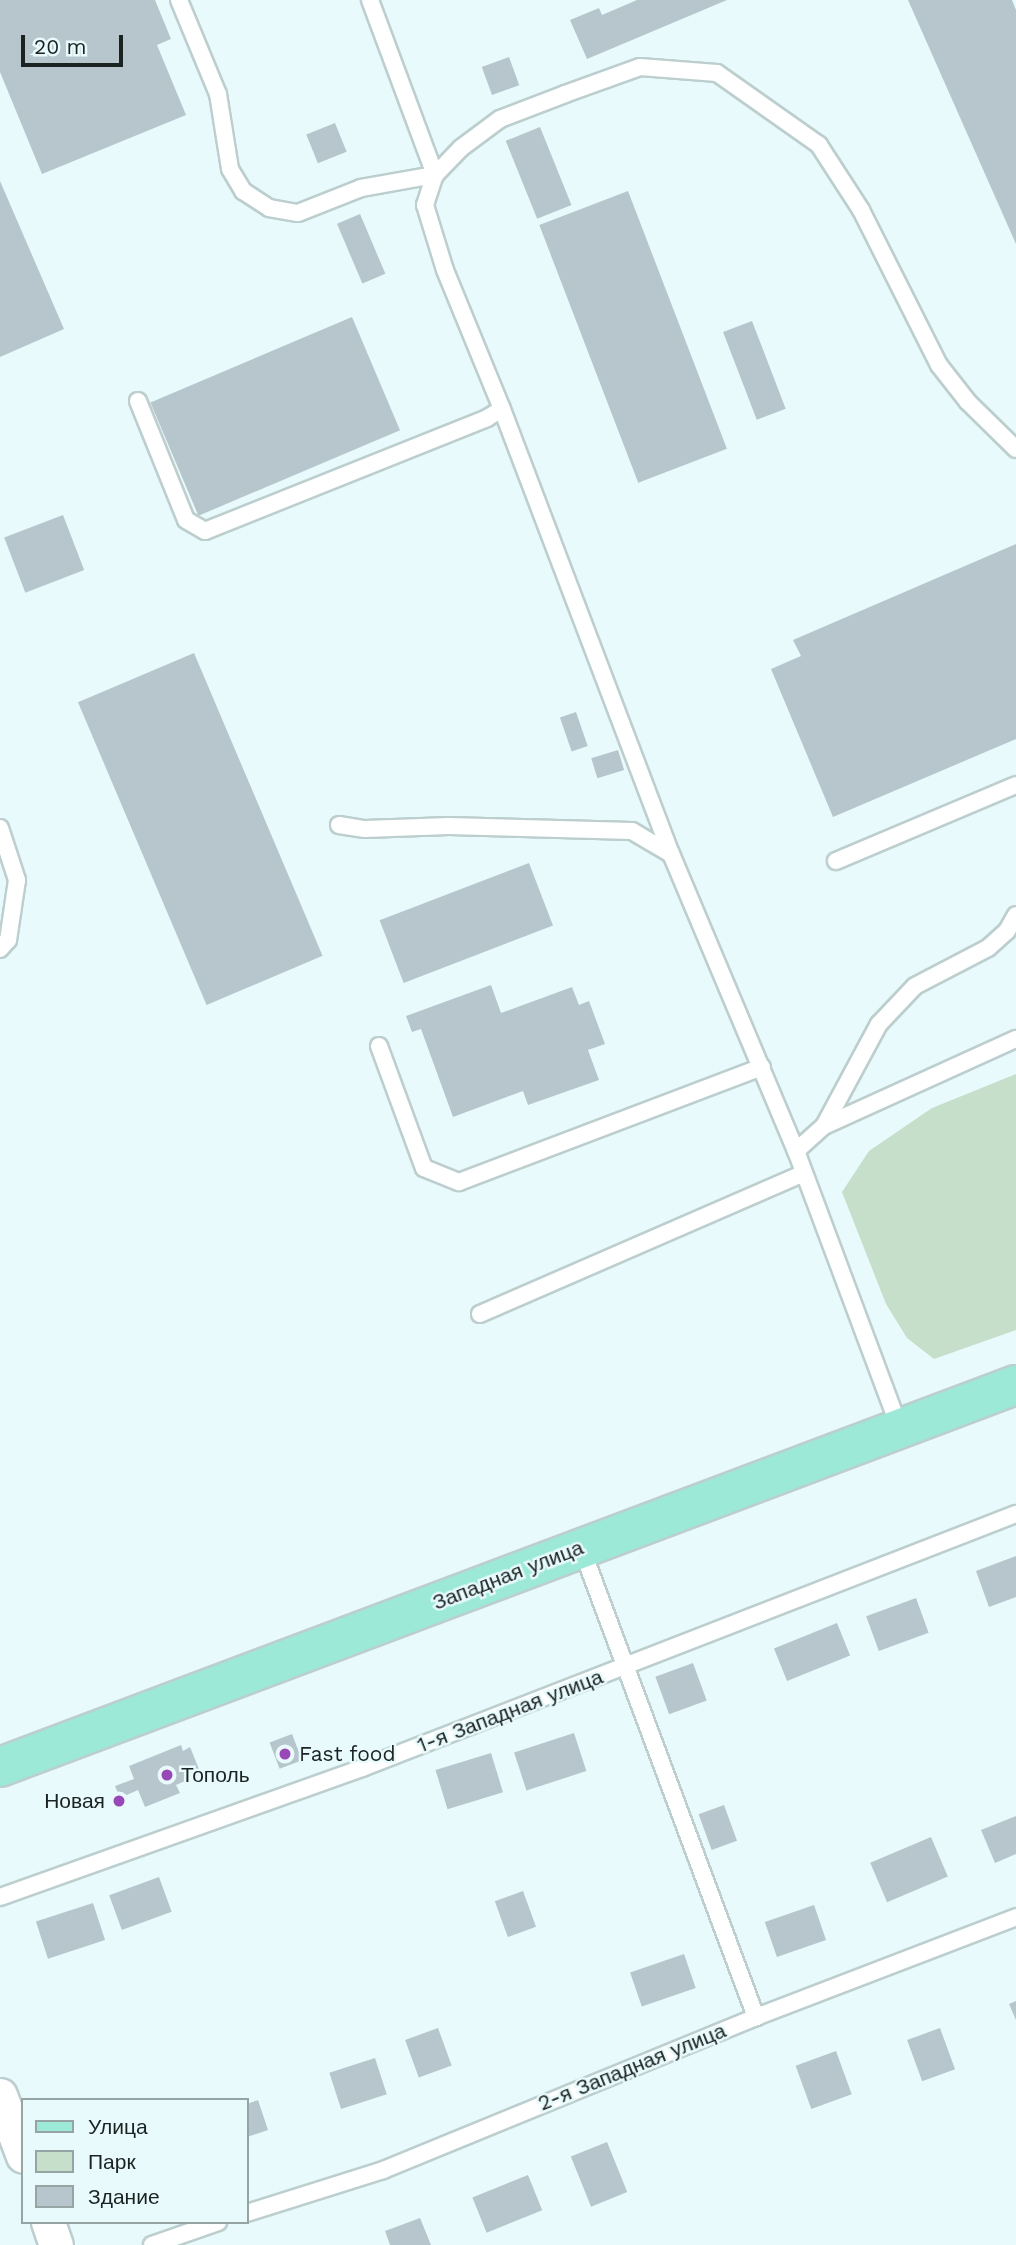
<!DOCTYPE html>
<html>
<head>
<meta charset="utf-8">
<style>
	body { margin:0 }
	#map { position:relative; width:1016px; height:2245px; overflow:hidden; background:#e8fafb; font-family:"Work Sans",sans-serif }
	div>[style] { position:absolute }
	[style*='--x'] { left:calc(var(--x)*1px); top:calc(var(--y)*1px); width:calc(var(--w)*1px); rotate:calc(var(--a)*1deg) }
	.green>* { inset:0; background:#c6dfca }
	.building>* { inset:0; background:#b7c6cc; transform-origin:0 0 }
	.roads { filter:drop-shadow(2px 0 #bccece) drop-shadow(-2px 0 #bccece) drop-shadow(0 2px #bccece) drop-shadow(0 -2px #bccece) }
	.service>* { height:16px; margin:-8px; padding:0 8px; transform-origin:8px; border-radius:8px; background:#fff }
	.minor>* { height:33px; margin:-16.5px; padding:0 16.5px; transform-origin:16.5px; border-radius:16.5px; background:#fff }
	.primary>* { height:38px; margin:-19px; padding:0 19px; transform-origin:19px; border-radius:19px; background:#9be9d6 }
	.dots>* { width:19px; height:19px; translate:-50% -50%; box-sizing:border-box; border:4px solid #e8fafb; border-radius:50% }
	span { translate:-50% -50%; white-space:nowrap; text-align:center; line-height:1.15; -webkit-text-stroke:5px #e8fafb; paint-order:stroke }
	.street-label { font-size:21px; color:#1b2222 }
	.poi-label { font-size:21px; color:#1b2222 }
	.left { translate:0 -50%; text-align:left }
	.right { translate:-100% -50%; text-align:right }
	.legend { position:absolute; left:21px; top:2098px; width:228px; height:126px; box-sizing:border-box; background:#e8fafb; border:2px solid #96a4a4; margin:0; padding:9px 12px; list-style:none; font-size:21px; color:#1b2222 }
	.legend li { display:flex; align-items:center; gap:14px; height:35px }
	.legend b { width:35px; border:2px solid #96a4a4 }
	.scale { position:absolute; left:21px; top:35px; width:102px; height:32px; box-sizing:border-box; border:4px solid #1b2222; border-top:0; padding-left:9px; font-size:21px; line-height:24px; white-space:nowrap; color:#1b2222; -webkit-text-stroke:5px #e8fafb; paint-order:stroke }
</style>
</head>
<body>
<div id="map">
	<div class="green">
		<i style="clip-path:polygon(1016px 1074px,1016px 1330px,934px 1359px,907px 1338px,886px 1304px,842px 1192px,869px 1151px,932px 1108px)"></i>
	</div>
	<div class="building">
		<i style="clip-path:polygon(0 0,155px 0,171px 39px,157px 45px,186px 115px,42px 174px,0 72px)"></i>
		<i style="clip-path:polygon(637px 0,727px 0,587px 59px,570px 20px,599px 8px,602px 15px)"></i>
		<i style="clip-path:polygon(908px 0,1012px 0,1016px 10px,1016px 244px)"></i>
		<i style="left:509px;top:57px;width:30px;height:29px;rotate:70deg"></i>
		<i style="left:335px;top:123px;width:31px;height:31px;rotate:68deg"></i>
		<i style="left:540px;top:127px;width:84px;height:37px;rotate:68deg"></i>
		<i style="clip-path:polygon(0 181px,64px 329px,0 357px)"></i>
		<i style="left:628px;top:191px;width:276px;height:95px;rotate:69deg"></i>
		<i style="left:360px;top:214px;width:65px;height:25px;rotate:67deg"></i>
		<i style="left:352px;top:317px;width:123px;height:219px;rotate:67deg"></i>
		<i style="left:752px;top:321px;width:94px;height:31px;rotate:69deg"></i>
		<i style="left:63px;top:515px;width:59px;height:63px;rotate:69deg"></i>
		<i style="clip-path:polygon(1016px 544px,1016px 739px,833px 817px,771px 669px,801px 656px,793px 640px)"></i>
		<i style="left:194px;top:653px;width:329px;height:126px;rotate:67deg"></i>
		<i style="left:576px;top:712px;width:36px;height:17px;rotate:71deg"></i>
		<i style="left:618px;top:750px;width:21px;height:28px;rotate:73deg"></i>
		<i style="left:529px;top:863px;width:67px;height:160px;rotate:69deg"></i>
		<i style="clip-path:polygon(491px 985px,501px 1013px,572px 987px,579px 1005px,589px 1001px,605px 1044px,588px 1050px,599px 1080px,528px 1105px,523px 1091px,453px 1117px,421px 1029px,412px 1032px,406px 1016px)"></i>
		<i style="clip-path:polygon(1016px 1556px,1016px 1597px,989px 1607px,976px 1571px)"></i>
		<i style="left:916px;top:1598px;width:37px;height:53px;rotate:70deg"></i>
		<i style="left:837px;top:1623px;width:35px;height:68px;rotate:68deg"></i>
		<i style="left:693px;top:1663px;width:40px;height:40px;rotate:70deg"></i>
		<i style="left:574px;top:1733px;width:40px;height:63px;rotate:72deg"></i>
		<i style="left:292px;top:1734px;width:28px;height:24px;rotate:69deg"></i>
		<i style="clip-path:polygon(181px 1745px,183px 1751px,190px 1747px,201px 1774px,176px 1785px,180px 1793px,145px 1807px,138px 1790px,120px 1798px,115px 1786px,134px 1779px,129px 1766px)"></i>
		<i style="left:491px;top:1753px;width:41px;height:58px;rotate:73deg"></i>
		<i style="left:724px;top:1805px;width:38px;height:27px;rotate:70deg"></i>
		<i style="clip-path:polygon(1016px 1816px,1016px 1854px,995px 1863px,981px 1830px)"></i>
		<i style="left:931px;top:1837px;width:43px;height:66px;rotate:67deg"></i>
		<i style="left:159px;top:1877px;width:37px;height:53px;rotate:70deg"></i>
		<i style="left:523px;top:1891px;width:38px;height:30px;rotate:70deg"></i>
		<i style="left:93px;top:1903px;width:39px;height:60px;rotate:72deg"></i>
		<i style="left:814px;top:1905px;width:37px;height:52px;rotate:71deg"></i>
		<i style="left:684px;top:1954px;width:36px;height:57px;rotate:71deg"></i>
		<i style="clip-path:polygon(1016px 2001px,1016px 2020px,1009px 2004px)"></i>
		<i style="left:438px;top:2028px;width:40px;height:35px;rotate:70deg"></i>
		<i style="left:940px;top:2028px;width:44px;height:35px;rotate:70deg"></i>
		<i style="left:836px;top:2051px;width:46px;height:43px;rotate:70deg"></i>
		<i style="left:375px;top:2058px;width:38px;height:48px;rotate:72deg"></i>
		<i style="clip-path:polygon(258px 2100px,268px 2130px,247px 2137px,247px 2104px)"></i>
		<i style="left:607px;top:2142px;width:54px;height:39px;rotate:68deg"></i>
		<i style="left:528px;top:2175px;width:38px;height:60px;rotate:68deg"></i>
		<i style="clip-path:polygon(420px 2218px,431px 2245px,390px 2245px,385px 2231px)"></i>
	</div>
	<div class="roads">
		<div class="service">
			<i style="--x:179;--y:0;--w:102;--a:67.5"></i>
			<i style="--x:218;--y:94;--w:76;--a:80.9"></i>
			<i style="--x:230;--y:169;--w:26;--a:59"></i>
			<i style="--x:243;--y:191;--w:31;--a:33"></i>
			<i style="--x:269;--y:208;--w:29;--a:10"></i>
			<i style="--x:298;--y:213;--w:68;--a:-21.6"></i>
			<i style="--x:361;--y:188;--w:75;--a:-10"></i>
			<i style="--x:370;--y:0;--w:187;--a:69.6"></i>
			<i style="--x:138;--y:401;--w:128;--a:68"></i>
			<i style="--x:186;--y:520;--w:22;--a:30"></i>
			<i style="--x:205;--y:531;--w:304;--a:-21.8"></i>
			<i style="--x:487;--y:418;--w:17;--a:-31"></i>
			<i style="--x:339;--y:825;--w:26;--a:9"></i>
			<i style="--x:365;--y:829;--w:84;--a:-2"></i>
			<i style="--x:449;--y:826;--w:183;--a:1.6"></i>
			<i style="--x:632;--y:831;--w:45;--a:30.5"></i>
			<i style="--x:0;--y:828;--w:55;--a:71.9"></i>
			<i style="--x:17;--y:880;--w:61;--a:98.5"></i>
			<i style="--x:8;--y:940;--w:12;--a:132"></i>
			<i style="--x:836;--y:861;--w:195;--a:-22.9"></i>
			<i style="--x:379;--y:1046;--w:130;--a:69.8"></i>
			<i style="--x:424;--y:1168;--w:38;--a:22"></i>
			<i style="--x:459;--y:1182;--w:324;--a:-20.8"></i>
			<i style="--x:824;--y:1126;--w:211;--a:-24.4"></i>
			<i style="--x:796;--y:1151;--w:38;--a:-42"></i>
			<i style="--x:824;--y:1126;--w:116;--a:-61.7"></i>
			<i style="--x:879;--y:1024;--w:52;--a:-46.5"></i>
			<i style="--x:915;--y:986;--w:82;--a:-27.5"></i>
			<i style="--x:988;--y:948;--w:25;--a:-42"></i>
			<i style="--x:1007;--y:931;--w:18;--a:-61"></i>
			<i style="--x:480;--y:1314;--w:353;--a:-23.5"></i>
			<i style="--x:900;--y:1429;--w:297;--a:-110.5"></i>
			<i style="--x:796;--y:1151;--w:322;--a:-112.8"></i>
			<i style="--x:671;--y:854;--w:476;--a:-110.8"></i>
			<i style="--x:502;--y:409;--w:150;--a:-112.3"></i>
			<i style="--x:445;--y:270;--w:68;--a:-107.1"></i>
			<i style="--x:425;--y:205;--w:32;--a:-72"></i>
			<i style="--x:435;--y:175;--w:37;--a:-46"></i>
			<i style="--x:461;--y:148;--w:49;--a:-36.6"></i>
			<i style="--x:500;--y:119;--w:70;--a:-21"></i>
			<i style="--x:565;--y:94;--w:80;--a:-19.8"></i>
			<i style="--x:640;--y:67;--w:77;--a:4.5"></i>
			<i style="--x:717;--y:73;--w:125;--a:35.2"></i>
			<i style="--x:819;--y:145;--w:77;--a:57.1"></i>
			<i style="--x:861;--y:210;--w:174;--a:63.3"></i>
			<i style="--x:939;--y:365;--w:47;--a:51.9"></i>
			<i style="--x:968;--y:402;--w:67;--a:44.4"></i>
			<i style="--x:581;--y:1547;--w:502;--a:69.58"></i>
			<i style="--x:0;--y:1897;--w:384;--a:-19.6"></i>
			<i style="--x:362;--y:1768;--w:702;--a:-21.23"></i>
			<i style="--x:247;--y:2213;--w:143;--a:-17.5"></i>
			<i style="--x:383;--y:2170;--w:403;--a:-22.3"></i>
			<i style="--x:756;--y:2017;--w:279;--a:-21"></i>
			<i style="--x:152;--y:2245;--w:70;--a:-19.2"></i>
		</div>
		<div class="minor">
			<i style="--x:0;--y:2095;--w:65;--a:69.3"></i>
			<i style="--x:48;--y:2222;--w:24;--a:71"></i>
		</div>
		<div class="primary">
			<i style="--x:0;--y:1767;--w:1085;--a:-20.61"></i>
		</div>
	</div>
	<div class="dots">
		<i style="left:285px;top:1754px;background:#9948b8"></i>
		<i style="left:167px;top:1775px;background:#9948b8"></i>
		<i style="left:119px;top:1801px;background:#9948b8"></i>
	</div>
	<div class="street-label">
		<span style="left:508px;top:1575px;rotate:-21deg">Западная улица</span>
		<span style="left:510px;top:1711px;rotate:-21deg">1-я Западная улица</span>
		<span style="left:632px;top:2067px;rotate:-22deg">2-я Западная улица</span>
	</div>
	<div class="poi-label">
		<span class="left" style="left:299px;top:1754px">Fast food</span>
		<span class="left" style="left:181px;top:1775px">Тополь</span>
		<span class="right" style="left:105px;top:1801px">Новая</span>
	</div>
	<ul class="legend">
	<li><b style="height:9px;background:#9be9d6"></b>Улица</li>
	<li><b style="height:19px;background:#c6dfca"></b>Парк</li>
	<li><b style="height:19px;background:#b7c6cc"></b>Здание</li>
	</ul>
	<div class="scale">20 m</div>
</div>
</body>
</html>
